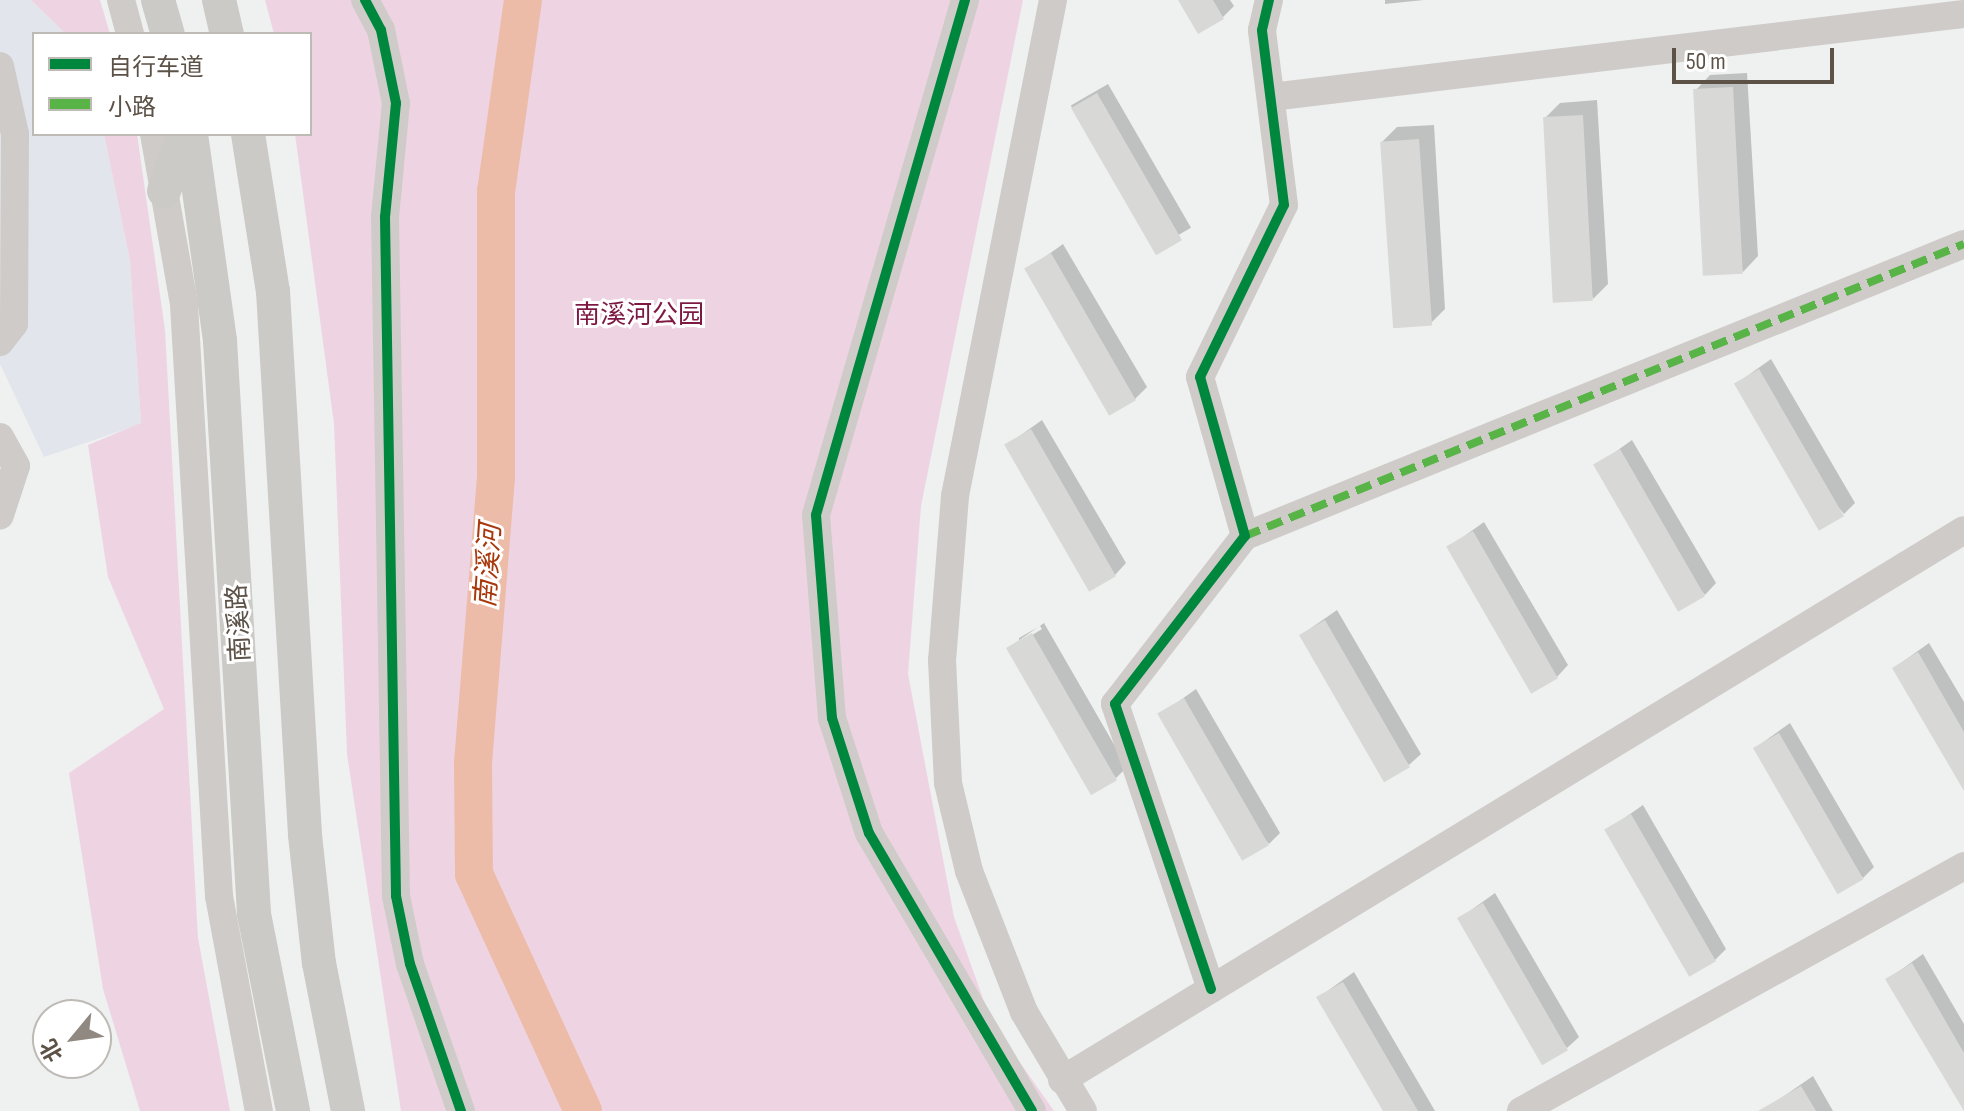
<!DOCTYPE html>
<html>
<head>
<meta charset="utf-8">
<style>
	body { margin:0 }
	#map { position:relative; width:1964px; height:1111px; overflow:hidden; background:#eff0f0; font-family:"Sofia Sans Condensed","Noto Sans SC",sans-serif }
	div>[style] { position:absolute }
	[style*='--x'] { left:calc(var(--x)*1px); top:calc(var(--y)*1px); width:calc(var(--w)*1px); rotate:calc(var(--a)*1deg) }
	.commercial>* { inset:0; background:#e2e5ec }
	.green>* { inset:0; background:#eed4e3 }
	.shadow>* { inset:0; background:#0003; transform-origin:0 0 }
	.river>* { height:38px; margin:-19px; padding:0 19px; transform-origin:19px; border-radius:19px; background:#ecbca9 }
	.building>* { inset:0; background:#d8d8d7; transform-origin:0 0 }
	.minor>* { height:28px; margin:-14px; padding:0 14px; transform-origin:14px; border-radius:14px; background:#cecbc9 }
	.major>* { height:34px; margin:-17px; padding:0 17px; transform-origin:17px; border-radius:17px; background:#cccac6 }
	.quiet>* { height:8px; margin-top:-4px; transform-origin:0; background:repeating-linear-gradient(90deg,#58b447 0 16px,transparent 0 24px) }
	.cycleway>* { height:10px; margin:-5px; padding:0 5px; transform-origin:5px; border-radius:5px; background:#00873e }
	span { translate:-50% -50%; white-space:nowrap; text-align:center; line-height:1.15; -webkit-text-stroke:6px #fff; paint-order:stroke }
	.park-label { font-size:26px; color:#7d1843 }
	.street-label { font-size:26px; color:#5c5247 }
	.water-label { font-size:28px; color:#a8390d; font-style:italic }
	.legend { position:absolute; left:32px; top:32px; width:280px; height:104px; box-sizing:border-box; background:#fff; border:2px solid #bebab5; margin:0; padding:10px 14px; list-style:none; font-size:24px; color:#5c5247 }
	.legend li { display:flex; align-items:center; gap:16px; height:40px }
	.legend b { width:40px; border:2px solid #bebab5 }
	.north { position:absolute; left:32px; top:999px; width:80px; height:80px; box-sizing:border-box; background:#fff; border:2px solid #bebab5; border-radius:50%; rotate:241deg; font-size:22px; font-weight:700; line-height:32px; text-align:center; color:#5c5247 }
	.north::after { content:''; display:block; margin:auto; width:28px; height:36px; background:#8f8982; clip-path:polygon(50% 0,100% 100%,50% 72%,0 100%) }
	.scale { position:absolute; left:1672px; top:48px; width:162px; height:36px; box-sizing:border-box; border:4px solid #5c5247; border-top:0; padding-left:10px; font-size:24px; line-height:28px; white-space:nowrap; color:#5c5247; -webkit-text-stroke:6px #fff; paint-order:stroke }
</style>
</head>
<body>
<div id="map">
	<div class="commercial">
		<i style="clip-path:polygon(0 0,31px 0,66px 34px,34px 34px,34px 134px,104px 134px,130px 261px,141px 424px,44px 457px,0 364px)"></i>
	</div>
	<div class="green">
		<i style="clip-path:polygon(31px 0,100px 0,110px 34px,66px 34px)"></i>
		<i style="clip-path:polygon(265px 0,1023px 0,921px 506px,908px 674px,954px 917px,991px 1021px,1054px 1111px,401px 1111px,347px 754px,334px 424px,295px 134px,310px 134px,310px 34px,274px 34px)"></i>
		<i style="clip-path:polygon(104px 134px,137px 134px,165px 330px,198px 938px,230px 1111px,140px 1111px,103px 989px,69px 773px,164px 709px,108px 577px,88px 445px,141px 423px,130px 261px)"></i>
	</div>
	<div class="shadow">
		<i style="clip-path:polygon(1180px 0,1230px 0,1234px 6px,1222px 18px)"></i>
		<i style="clip-path:polygon(1385px 0,1424px 0,1385px 4px)"></i>
		<i style="clip-path:polygon(1747px 73px,1758px 256px,1743px 272px,1695px 91px,1710px 75px)"></i>
		<i style="left:1108px;top:84px;width:166px;height:43px;rotate:60deg"></i>
		<i style="clip-path:polygon(1597px 100px,1608px 284px,1593px 299px,1545px 118px,1560px 103px)"></i>
		<i style="clip-path:polygon(1434px 125px,1445px 309px,1430px 324px,1382px 142px,1397px 127px)"></i>
		<i style="clip-path:polygon(1063px 244px,1147px 387px,1135px 399px,1028px 269px)"></i>
		<i style="clip-path:polygon(1771px 359px,1855px 503px,1844px 514px,1736px 384px)"></i>
		<i style="clip-path:polygon(1042px 420px,1126px 563px,1115px 575px,1007px 445px)"></i>
		<i style="clip-path:polygon(1632px 440px,1716px 583px,1705px 595px,1597px 465px)"></i>
		<i style="clip-path:polygon(1484px 522px,1568px 665px,1557px 677px,1449px 547px)"></i>
		<i style="clip-path:polygon(1337px 610px,1421px 754px,1409px 765px,1301px 635px)"></i>
		<i style="clip-path:polygon(evenodd,1044px 623px,1127px 767px,1116px 778px,1008px 648px,1044px 623px,1040px 626px,1042px 629px,1019px 643px,1019px 638px,1040px 626px)"></i>
		<i style="clip-path:polygon(1929px 643px,1964px 702px,1964px 787px,1894px 668px)"></i>
		<i style="clip-path:polygon(1196px 689px,1280px 833px,1269px 844px,1161px 714px)"></i>
		<i style="clip-path:polygon(1790px 723px,1874px 867px,1863px 878px,1755px 748px)"></i>
		<i style="clip-path:polygon(1643px 805px,1726px 949px,1715px 960px,1607px 830px)"></i>
		<i style="clip-path:polygon(1495px 893px,1579px 1037px,1567px 1048px,1460px 918px)"></i>
		<i style="clip-path:polygon(1923px 954px,1964px 1024px,1964px 1110px,1888px 979px)"></i>
		<i style="clip-path:polygon(1354px 972px,1435px 1111px,1385px 1111px,1319px 997px)"></i>
		<i style="clip-path:polygon(1813px 1076px,1833px 1111px,1783px 1111px,1777px 1101px)"></i>
	</div>
	<div class="river">
		<i style="--x:523;--y:0;--w:193;--a:98"></i>
		<i style="--x:496;--y:191;--w:286;--a:90"></i>
		<i style="--x:496;--y:477;--w:287;--a:94.6"></i>
		<i style="--x:473;--y:763;--w:111;--a:89.5"></i>
		<i style="--x:474;--y:874;--w:261;--a:65.3"></i>
	</div>
	<div class="building">
		<i style="clip-path:polygon(1178px 0,1213px 0,1224px 19px,1198px 34px)"></i>
		<i style="left:1733px;top:87px;width:187px;height:40px;rotate:87deg"></i>
		<i style="left:1097px;top:93px;width:170px;height:30px;rotate:60deg"></i>
		<i style="left:1583px;top:115px;width:186px;height:40px;rotate:87deg"></i>
		<i style="left:1419px;top:139px;width:187px;height:39px;rotate:86deg"></i>
		<i style="left:1051px;top:253px;width:170px;height:31px;rotate:60deg"></i>
		<i style="left:1759px;top:369px;width:170px;height:29px;rotate:60deg"></i>
		<i style="left:1031px;top:429px;width:170px;height:31px;rotate:60deg"></i>
		<i style="left:1620px;top:449px;width:170px;height:31px;rotate:60deg"></i>
		<i style="left:1473px;top:531px;width:170px;height:31px;rotate:60deg"></i>
		<i style="left:1325px;top:620px;width:170px;height:30px;rotate:60deg"></i>
		<i style="left:1032px;top:633px;width:170px;height:30px;rotate:60deg"></i>
		<i style="clip-path:polygon(1918px 652px,1964px 732px,1964px 791px,1892px 668px)"></i>
		<i style="left:1184px;top:698px;width:170px;height:31px;rotate:60deg"></i>
		<i style="left:1779px;top:733px;width:169px;height:30px;rotate:60deg"></i>
		<i style="left:1631px;top:814px;width:170px;height:31px;rotate:60deg"></i>
		<i style="left:1483px;top:903px;width:170px;height:30px;rotate:60deg"></i>
		<i style="clip-path:polygon(1912px 963px,1964px 1053px,1964px 1111px,1885px 979px)"></i>
		<i style="clip-path:polygon(1343px 982px,1418px 1111px,1383px 1111px,1316px 997px)"></i>
		<i style="clip-path:polygon(1801px 1086px,1816px 1111px,1758px 1111px)"></i>
	</div>
	<div class="minor">
		<i style="--x:121;--y:0;--w:35;--a:75"></i>
		<i style="--x:365;--y:0;--w:34;--a:62"></i>
		<i style="--x:381;--y:30;--w:75;--a:78.4"></i>
		<i style="--x:396;--y:103;--w:115;--a:95.5"></i>
		<i style="--x:385;--y:217;--w:679;--a:89.07"></i>
		<i style="--x:396;--y:896;--w:69;--a:78.4"></i>
		<i style="--x:410;--y:964;--w:156;--a:70.9"></i>
		<i style="--x:965;--y:0;--w:536;--a:106.14"></i>
		<i style="--x:816;--y:515;--w:204;--a:85.5"></i>
		<i style="--x:832;--y:718;--w:121;--a:72.2"></i>
		<i style="--x:869;--y:833;--w:322;--a:59.6"></i>
		<i style="--x:1053;--y:0;--w:506;--a:101.18"></i>
		<i style="--x:955;--y:496;--w:165;--a:94.5"></i>
		<i style="--x:942;--y:660;--w:123;--a:87.2"></i>
		<i style="--x:948;--y:783;--w:90;--a:76.6"></i>
		<i style="--x:969;--y:871;--w:151;--a:68.7"></i>
		<i style="--x:1024;--y:1012;--w:115;--a:59.2"></i>
		<i style="--x:0;--y:66;--w:70;--a:77.6"></i>
		<i style="--x:15;--y:134;--w:190;--a:90.3"></i>
		<i style="--x:14;--y:324;--w:23;--a:128"></i>
		<i style="--x:1271;--y:97;--w:698;--a:-6.83"></i>
		<i style="--x:154;--y:134;--w:174;--a:80"></i>
		<i style="--x:184;--y:305;--w:592;--a:86.61"></i>
		<i style="--x:219;--y:896;--w:219;--a:79.5"></i>
		<i style="--x:0;--y:437;--w:33;--a:61"></i>
		<i style="--x:16;--y:466;--w:52;--a:108.1"></i>
		<i style="--x:1245;--y:536;--w:776;--a:-22.1"></i>
		<i style="--x:1211;--y:989;--w:301;--a:-108.6"></i>
		<i style="--x:1115;--y:704;--w:212;--a:-52.3"></i>
		<i style="--x:1245;--y:536;--w:165;--a:-105.8"></i>
		<i style="--x:1200;--y:377;--w:191;--a:-64"></i>
		<i style="--x:1284;--y:205;--w:176;--a:-97.2"></i>
		<i style="--x:1262;--y:30;--w:31;--a:-77"></i>
		<i style="--x:1062;--y:1080;--w:1056;--a:-31.37"></i>
		<i style="--x:1521;--y:1111;--w:506;--a:-28.94"></i>
	</div>
	<div class="major">
		<i style="--x:158;--y:0;--w:35;--a:74"></i>
		<i style="--x:219;--y:0;--w:35;--a:77"></i>
		<i style="--x:191;--y:134;--w:209;--a:82"></i>
		<i style="--x:220;--y:341;--w:574;--a:86.6"></i>
		<i style="--x:254;--y:914;--w:201;--a:78.8"></i>
		<i style="--x:248;--y:134;--w:159;--a:81"></i>
		<i style="--x:273;--y:291;--w:545;--a:86.63"></i>
		<i style="--x:305;--y:835;--w:129;--a:83.8"></i>
		<i style="--x:319;--y:963;--w:151;--a:78.9"></i>
		<i style="--x:164;--y:191;--w:60;--a:-70.7"></i>
	</div>
	<div class="quiet">
		<i style="--x:1245;--y:536;--w:776;--a:-22.1"></i>
	</div>
	<div class="cycleway">
		<i style="--x:365;--y:0;--w:34;--a:62"></i>
		<i style="--x:381;--y:30;--w:75;--a:78.4"></i>
		<i style="--x:396;--y:103;--w:115;--a:95.5"></i>
		<i style="--x:385;--y:217;--w:679;--a:89.07"></i>
		<i style="--x:396;--y:896;--w:69;--a:78.4"></i>
		<i style="--x:410;--y:964;--w:156;--a:70.9"></i>
		<i style="--x:965;--y:0;--w:536;--a:106.14"></i>
		<i style="--x:816;--y:515;--w:204;--a:85.5"></i>
		<i style="--x:832;--y:718;--w:121;--a:72.2"></i>
		<i style="--x:869;--y:833;--w:322;--a:59.6"></i>
		<i style="--x:1211;--y:989;--w:301;--a:-108.6"></i>
		<i style="--x:1115;--y:704;--w:212;--a:-52.3"></i>
		<i style="--x:1245;--y:536;--w:165;--a:-105.8"></i>
		<i style="--x:1200;--y:377;--w:191;--a:-64"></i>
		<i style="--x:1284;--y:205;--w:176;--a:-97.2"></i>
		<i style="--x:1262;--y:30;--w:31;--a:-77"></i>
	</div>
	<div class="park-label">
		<span style="left:639px;top:316px">南溪河公园</span>
	</div>
	<div class="street-label">
		<span style="left:240px;top:623px;rotate:-93deg">南溪路</span>
	</div>
	<div class="water-label">
		<span style="left:489px;top:566px;rotate:-86deg">南溪河</span>
	</div>
	<ul class="legend">
	<li><b style="height:10px;background:#00873e"></b>自行车道</li>
	<li><b style="height:10px;background:#58b447"></b>小路</li>
	</ul>
	<div class="north">北</div>
	<div class="scale">50 m</div>
</div>
</body>
</html>
